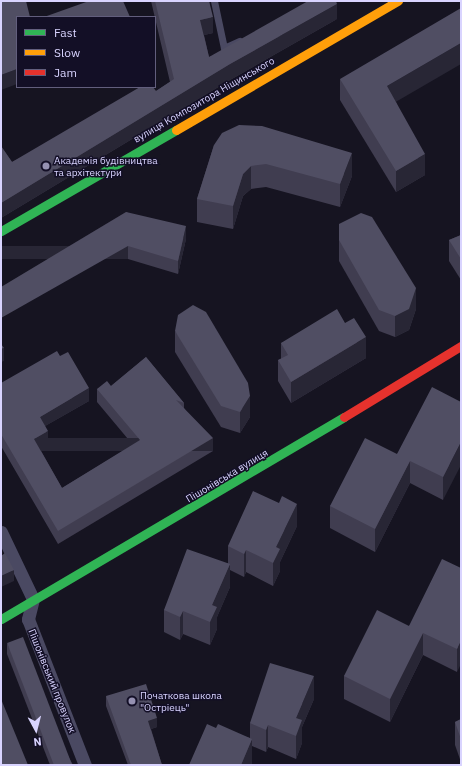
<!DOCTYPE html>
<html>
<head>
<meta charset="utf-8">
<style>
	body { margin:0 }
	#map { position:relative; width:462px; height:766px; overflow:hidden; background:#161421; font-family:"IBM Plex Sans",sans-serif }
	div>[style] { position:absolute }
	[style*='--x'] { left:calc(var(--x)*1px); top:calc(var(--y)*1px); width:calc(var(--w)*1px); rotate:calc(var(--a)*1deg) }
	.lane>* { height:7px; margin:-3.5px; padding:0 3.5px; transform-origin:3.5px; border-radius:3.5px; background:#4a4962 }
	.street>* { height:13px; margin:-6.5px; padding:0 6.5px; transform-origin:6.5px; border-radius:6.5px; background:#4a4962 }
	.fast>* { height:9px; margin:-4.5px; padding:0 4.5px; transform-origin:4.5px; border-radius:4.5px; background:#30b455 }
	.slow>* { height:9px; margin:-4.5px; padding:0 4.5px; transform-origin:4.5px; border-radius:4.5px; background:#ff9f0a }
	.jam>* { height:9px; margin:-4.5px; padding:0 4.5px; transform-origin:4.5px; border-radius:4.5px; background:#e5322d }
	.wall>* { inset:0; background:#403d50 }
	.shaded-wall>* { inset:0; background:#282635; transform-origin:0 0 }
	.building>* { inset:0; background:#504e63; transform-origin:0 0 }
	.dots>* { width:11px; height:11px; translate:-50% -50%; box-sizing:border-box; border:2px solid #130f26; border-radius:50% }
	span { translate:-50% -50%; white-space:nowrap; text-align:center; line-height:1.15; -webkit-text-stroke:3px #130f26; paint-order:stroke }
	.street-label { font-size:10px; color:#d9d4ff }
	.poi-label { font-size:10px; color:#d9d4ff }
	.left { translate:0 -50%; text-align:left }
	.frame { position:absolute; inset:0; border:2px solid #d9d4ff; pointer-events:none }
	.legend { position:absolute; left:16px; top:16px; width:140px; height:72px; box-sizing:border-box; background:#130f26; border:1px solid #625e7d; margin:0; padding:5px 7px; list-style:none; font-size:12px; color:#d9d4ff }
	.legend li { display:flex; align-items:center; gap:8px; height:20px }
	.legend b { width:20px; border:1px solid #625e7d }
	.north { position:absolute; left:16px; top:710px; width:40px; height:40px; -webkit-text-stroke:3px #130f26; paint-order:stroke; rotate:173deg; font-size:11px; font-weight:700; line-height:16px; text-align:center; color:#d9d4ff }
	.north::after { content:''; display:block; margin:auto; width:14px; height:18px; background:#d9d4ff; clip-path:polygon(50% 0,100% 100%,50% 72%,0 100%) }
</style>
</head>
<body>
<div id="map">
	<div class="lane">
		<i style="--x:214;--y:1;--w:48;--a:78"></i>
		<i style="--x:224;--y:48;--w:17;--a:-25"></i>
	</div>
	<div class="street">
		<i style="--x:1;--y:532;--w:74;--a:64.5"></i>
		<i style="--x:33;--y:599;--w:21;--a:104"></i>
		<i style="--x:28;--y:619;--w:157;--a:68.7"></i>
	</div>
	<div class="fast">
		<i style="--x:1;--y:231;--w:202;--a:-30"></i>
		<i style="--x:1;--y:619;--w:398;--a:-30.5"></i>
	</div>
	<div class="slow">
		<i style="--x:176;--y:130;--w:257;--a:-30.2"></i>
	</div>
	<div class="jam">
		<i style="--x:344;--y:417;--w:137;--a:-31.3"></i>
	</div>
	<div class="wall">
		<i style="clip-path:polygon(151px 1px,209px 1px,213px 33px,204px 35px,209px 57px,337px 19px,230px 80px,1px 218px,1px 146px,12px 162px,156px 91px,170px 82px)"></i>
		<i style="clip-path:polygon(340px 79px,396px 102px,425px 175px,396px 192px,340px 100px)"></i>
		<i style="clip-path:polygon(214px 145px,352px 176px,340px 207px,266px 187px,251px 189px,243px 196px,233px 229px,197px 222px,197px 199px)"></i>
		<i style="clip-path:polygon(126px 212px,186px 239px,178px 274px,128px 259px)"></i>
		<i style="clip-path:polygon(339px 224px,416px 309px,409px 330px,395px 337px,379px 331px,339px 261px)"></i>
		<i style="clip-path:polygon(461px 235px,461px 280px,449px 261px,449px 240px)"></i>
		<i style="clip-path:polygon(345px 323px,366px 358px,291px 403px,278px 381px,278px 360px,281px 359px,281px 343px)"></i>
		<i style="clip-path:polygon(175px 331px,250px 417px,240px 433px,221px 427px,175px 352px)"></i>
		<i style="clip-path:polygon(146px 357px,184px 403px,184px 408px,213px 451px,58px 544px,1px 446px,1px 383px,89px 401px,45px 426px,48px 444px,40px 449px,62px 488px,133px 445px,97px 402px,97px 389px,111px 386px)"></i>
		<i style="clip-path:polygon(461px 402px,443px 500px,410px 483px,375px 552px,330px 528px,330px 506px,397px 454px)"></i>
		<i style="clip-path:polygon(297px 526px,280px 562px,280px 571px,273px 586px,246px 572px,244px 577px,230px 570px,230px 587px,217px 617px,217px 629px,210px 645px,183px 634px,180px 640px,164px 632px,164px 610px,228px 563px,228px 546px)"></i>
		<i style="clip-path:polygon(461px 568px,457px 672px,423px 655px,390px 722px,344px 699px,344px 676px,409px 626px)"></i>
		<i style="clip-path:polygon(7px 643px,73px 765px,50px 765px,7px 654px)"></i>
		<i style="clip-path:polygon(106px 696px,157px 727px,151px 729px,162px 765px,128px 765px,106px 706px)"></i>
		<i style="clip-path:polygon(314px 699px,302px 727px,302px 743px,296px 759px,268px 747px,266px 752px,252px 746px,252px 762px,251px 765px,189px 765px,216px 728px,250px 738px,250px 723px)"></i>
		<i style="clip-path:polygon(461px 719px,461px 762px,455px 745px,455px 722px)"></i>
	</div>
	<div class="shaded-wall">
		<i style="clip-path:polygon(337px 4px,337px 19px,230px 80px,1px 218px,1px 203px,230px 64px)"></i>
		<i style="clip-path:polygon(213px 17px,213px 33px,200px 36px,200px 20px)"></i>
		<i style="clip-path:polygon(461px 43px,461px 64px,387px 107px,387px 86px)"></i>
		<i style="clip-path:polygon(17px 69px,17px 84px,1px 90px,1px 75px)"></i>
		<i style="clip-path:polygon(352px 153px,352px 176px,340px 207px,340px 184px)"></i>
		<i style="clip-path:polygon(425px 154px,425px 175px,396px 192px,396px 171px)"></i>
		<i style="clip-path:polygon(251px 166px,251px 189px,243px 196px,233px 229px,233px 206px,243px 174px)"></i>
		<i style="clip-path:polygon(186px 226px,186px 239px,178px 274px,178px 261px)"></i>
		<i style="left:128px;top:246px;width:13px;height:146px;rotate:90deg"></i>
		<i style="clip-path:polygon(416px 288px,416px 309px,409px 330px,395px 337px,395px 316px)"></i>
		<i style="clip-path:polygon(366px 337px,366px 358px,291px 403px,291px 382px)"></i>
		<i style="clip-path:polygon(4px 348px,4px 361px,1px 362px,1px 349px)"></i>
		<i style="clip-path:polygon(89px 388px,89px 401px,40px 429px,40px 417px)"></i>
		<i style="clip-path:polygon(250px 396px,250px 417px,240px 433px,240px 412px)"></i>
		<i style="clip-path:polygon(48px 431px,48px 444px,34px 452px,34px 439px)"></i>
		<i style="left:213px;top:438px;width:13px;height:181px;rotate:90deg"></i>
		<i style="clip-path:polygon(461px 442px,461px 465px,443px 500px,443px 477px)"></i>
		<i style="clip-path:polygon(410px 461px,410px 483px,375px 552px,375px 529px)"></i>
		<i style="clip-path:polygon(297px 504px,297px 526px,280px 562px,280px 571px,273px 586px,273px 563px,276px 547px)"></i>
		<i style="clip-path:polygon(2px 547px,2px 558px,1px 559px,1px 548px)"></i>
		<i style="clip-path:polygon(246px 550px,246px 572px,244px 577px,244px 554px)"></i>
		<i style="clip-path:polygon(230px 564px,230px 587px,217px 617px,217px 629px,210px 645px,210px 622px,212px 605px)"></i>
		<i style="clip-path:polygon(14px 570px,14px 581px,1px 587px,1px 576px)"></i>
		<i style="clip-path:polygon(183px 611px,183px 634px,180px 640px,180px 617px)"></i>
		<i style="clip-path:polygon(423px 633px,423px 655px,390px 722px,390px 699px)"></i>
		<i style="clip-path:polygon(461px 641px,461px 664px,457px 672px,457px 649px)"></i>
		<i style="clip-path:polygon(314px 676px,314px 699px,302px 727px,302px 743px,296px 759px,296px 718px)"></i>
		<i style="clip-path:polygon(157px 718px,157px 727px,148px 730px,148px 721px)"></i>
		<i style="clip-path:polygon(268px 725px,268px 747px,266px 752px,266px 730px)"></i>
		<i style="clip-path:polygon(252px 739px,252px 762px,251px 765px,241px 765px)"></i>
	</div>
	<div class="building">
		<i style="clip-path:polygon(1px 1px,26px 1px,30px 17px,17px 17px,17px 69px,1px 75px)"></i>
		<i style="clip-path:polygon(89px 1px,123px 1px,130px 17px,44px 17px)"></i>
		<i style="clip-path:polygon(155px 1px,209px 1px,213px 17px,200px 20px,209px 57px,308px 1px,336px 1px,337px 4px,230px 64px,1px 203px,1px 146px,12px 162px,140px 87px,153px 87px,156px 91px,174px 79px)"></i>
		<i style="clip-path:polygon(461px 8px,461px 43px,387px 86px,425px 154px,396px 171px,340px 79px)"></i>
		<i style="clip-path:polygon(239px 125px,262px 126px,352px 153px,340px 184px,266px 164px,251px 166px,243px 174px,233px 206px,197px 199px,214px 145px,222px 133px)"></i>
		<i style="clip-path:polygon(126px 212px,186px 226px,178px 261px,128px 246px,1px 318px,1px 287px)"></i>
		<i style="clip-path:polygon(361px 213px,372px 217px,416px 288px,409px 309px,395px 316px,379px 310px,339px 240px,339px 224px)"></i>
		<i style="clip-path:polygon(461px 235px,461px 259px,449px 240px)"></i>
		<i style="clip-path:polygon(193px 305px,206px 312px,248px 383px,250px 396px,240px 412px,221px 406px,175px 331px,178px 315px)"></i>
		<i style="clip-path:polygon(337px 309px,345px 323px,354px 318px,366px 337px,291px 382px,278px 360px,288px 355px,281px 343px)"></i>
		<i style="clip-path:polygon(1px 344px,4px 348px,1px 349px)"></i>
		<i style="clip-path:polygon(57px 351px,60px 356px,68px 352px,89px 388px,40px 417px,48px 431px,34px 439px,62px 488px,140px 440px,97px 389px,107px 381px,111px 386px,146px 357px,184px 403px,176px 400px,213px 438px,58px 531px,1px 434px,1px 383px)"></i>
		<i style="clip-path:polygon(432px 387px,461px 402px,461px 442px,443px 477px,410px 461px,375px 529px,330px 506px,365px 438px,397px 454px)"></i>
		<i style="clip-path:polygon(253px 491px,279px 503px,282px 496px,297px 504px,276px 547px,280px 549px,273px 563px,246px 550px,244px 554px,228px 546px)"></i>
		<i style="clip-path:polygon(187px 549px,230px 564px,212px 605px,217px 607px,210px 622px,183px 611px,180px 617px,164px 610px)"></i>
		<i style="clip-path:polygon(5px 553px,14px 570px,1px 576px,1px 556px)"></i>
		<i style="clip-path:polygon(442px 559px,461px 568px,461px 641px,457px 649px,423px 633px,390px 699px,344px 676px,377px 610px,409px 626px)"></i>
		<i style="left:23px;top:637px;width:137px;height:17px;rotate:69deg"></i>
		<i style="clip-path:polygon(270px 663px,314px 676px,296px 718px,302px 720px,296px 736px,268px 725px,266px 730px,250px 723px)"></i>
		<i style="clip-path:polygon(146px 684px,157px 718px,148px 721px,162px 765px,131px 765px,106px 696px)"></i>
		<i style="clip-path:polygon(1px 699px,28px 765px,1px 765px)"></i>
		<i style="clip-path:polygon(461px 719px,461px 739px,455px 722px)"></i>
		<i style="clip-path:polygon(207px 724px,216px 728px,218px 724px,252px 739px,241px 765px,189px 765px)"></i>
	</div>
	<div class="dots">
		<i style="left:46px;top:166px;background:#9591b1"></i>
		<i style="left:132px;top:701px;background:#9591b1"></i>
	</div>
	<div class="street-label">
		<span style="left:204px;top:100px;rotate:-30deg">вулиця Композитора Ніщинського</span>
		<span style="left:227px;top:476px;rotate:-31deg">Пішонівська вулиця</span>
		<span style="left:52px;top:681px;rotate:68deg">Пішонівський провулок</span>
	</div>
	<div class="poi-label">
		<span class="left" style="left:54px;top:166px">Академія будівництва<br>та архітектури</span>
		<span class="left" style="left:140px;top:701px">Початкова школа<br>"Остріець"</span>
	</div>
	<div class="frame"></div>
	<ul class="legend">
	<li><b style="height:5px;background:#30b455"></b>Fast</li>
	<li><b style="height:5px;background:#ff9f0a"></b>Slow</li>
	<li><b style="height:5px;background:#e5322d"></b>Jam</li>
	</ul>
	<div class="north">N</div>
</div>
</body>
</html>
